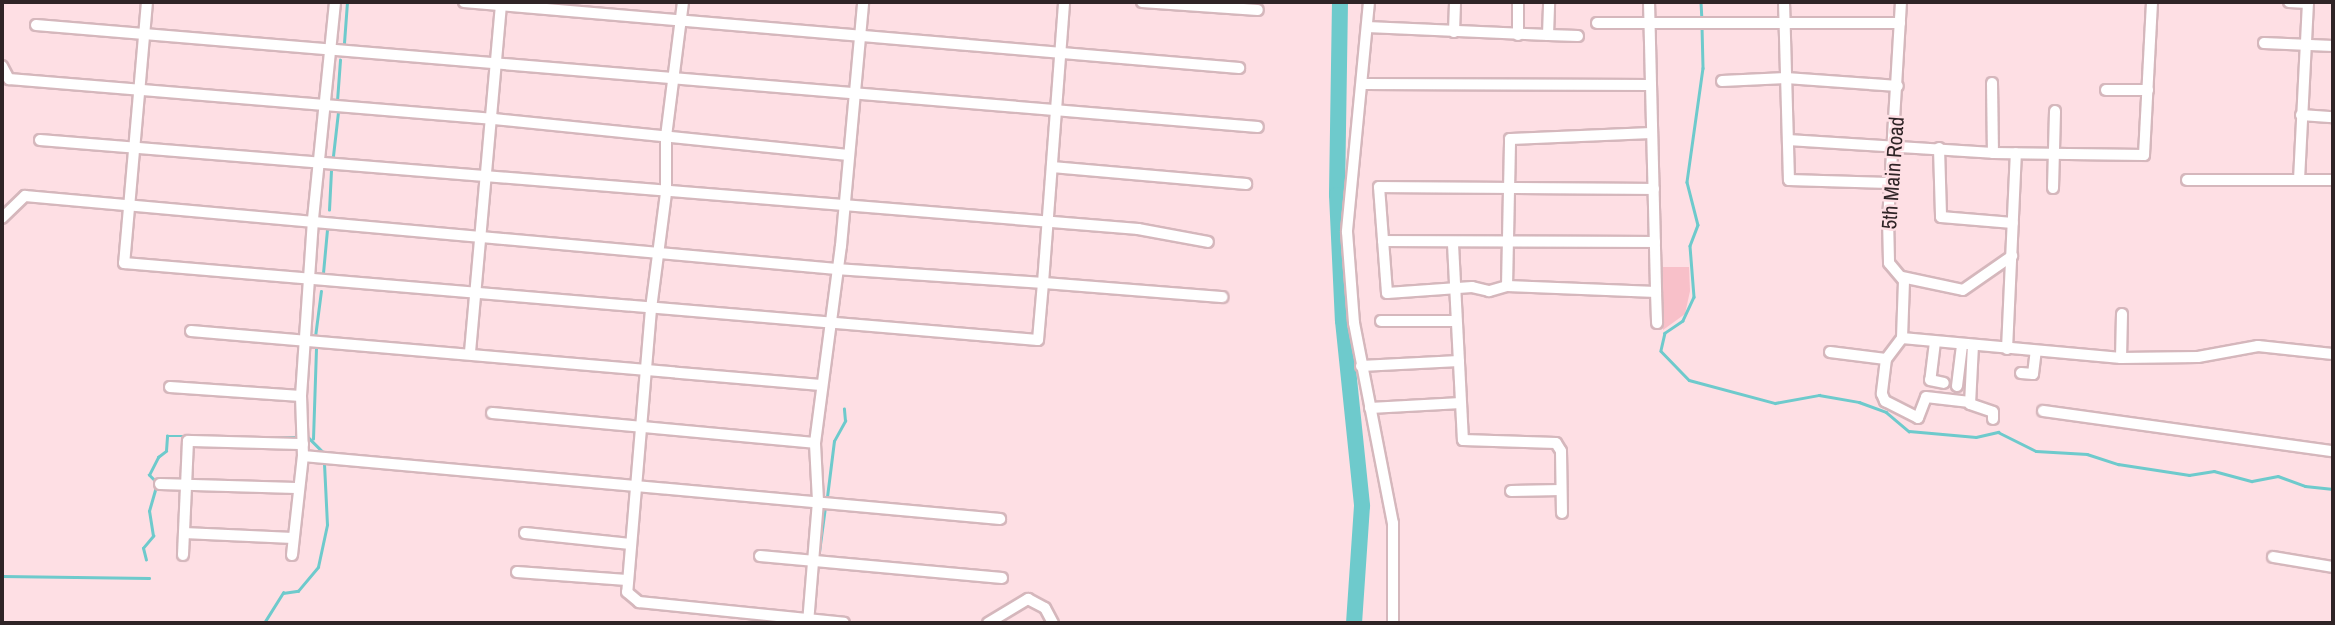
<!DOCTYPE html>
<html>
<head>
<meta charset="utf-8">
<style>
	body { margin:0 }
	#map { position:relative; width:2335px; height:625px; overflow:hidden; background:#fedfe4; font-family:"Archivo Narrow",sans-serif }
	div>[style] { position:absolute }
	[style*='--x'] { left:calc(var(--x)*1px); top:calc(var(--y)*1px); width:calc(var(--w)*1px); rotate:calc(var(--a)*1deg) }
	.green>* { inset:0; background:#f8c0c9 }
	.stream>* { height:2.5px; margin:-1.25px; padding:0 1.25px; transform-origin:1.25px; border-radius:1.25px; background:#6ecacc }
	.river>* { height:16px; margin:-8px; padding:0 8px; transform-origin:8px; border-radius:8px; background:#6ecacc }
	.roads { filter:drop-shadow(2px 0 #d5b7bc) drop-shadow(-2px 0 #d5b7bc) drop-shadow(0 2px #d5b7bc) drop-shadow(0 -2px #d5b7bc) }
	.minor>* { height:10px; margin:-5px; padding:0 5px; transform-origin:5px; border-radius:5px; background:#fff }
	span { translate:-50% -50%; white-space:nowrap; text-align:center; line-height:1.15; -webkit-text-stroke:5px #fedfe4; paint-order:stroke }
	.street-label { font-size:21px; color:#2f2426 }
	.frame { position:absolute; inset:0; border:4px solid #2f2426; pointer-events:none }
</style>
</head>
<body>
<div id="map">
	<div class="green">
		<i style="clip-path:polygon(1663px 267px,1689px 267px,1690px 291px,1685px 314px,1663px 330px)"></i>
	</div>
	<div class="stream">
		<i style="--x:1701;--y:2;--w:17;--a:87"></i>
		<i style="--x:1702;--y:26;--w:42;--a:88.6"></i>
		<i style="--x:1703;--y:68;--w:115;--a:98"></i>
		<i style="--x:1687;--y:182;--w:44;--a:75.7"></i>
		<i style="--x:1698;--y:225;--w:22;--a:111"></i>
		<i style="--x:1690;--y:246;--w:51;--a:85.5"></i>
		<i style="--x:1694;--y:297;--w:26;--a:115"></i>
		<i style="--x:1683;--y:321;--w:22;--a:146"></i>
		<i style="--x:1665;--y:333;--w:18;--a:103"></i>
		<i style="--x:1661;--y:351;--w:40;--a:46"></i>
		<i style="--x:1689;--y:380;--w:89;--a:15"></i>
		<i style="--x:1775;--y:403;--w:45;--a:-10.3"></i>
		<i style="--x:1819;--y:395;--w:41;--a:9.9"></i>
		<i style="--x:1859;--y:402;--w:29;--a:20"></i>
		<i style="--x:1886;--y:412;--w:30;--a:40"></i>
		<i style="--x:1909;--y:431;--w:67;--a:5.1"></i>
		<i style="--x:1976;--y:437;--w:23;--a:-13"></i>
		<i style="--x:1998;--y:432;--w:42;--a:26.6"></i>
		<i style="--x:2036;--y:451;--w:51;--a:3.4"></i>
		<i style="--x:2087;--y:454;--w:33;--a:18"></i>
		<i style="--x:2118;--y:464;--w:72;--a:8.8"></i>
		<i style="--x:2189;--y:475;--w:25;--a:-9"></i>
		<i style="--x:2214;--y:471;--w:39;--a:15"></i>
		<i style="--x:2252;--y:481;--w:26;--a:-11"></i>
		<i style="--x:2278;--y:476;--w:29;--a:20"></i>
		<i style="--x:2305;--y:486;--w:28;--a:6"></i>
		<i style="--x:344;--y:43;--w:41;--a:-85.8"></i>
		<i style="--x:337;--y:101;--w:41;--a:-85.8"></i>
		<i style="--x:333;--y:156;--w:44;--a:-83.5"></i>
		<i style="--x:329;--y:210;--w:40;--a:-87.1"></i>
		<i style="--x:323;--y:273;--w:43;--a:-84.7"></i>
		<i style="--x:315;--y:337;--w:46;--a:-82.6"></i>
		<i style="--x:200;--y:437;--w:97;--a:0"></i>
		<i style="--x:308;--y:437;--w:21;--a:45"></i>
		<i style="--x:313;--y:439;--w:91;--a:-88.1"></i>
		<i style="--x:827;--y:497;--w:56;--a:-82.9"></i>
		<i style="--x:834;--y:441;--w:23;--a:-61"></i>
		<i style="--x:845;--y:421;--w:12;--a:-95"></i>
		<i style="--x:819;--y:552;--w:45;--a:-82.4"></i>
		<i style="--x:146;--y:560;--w:12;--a:-104"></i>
		<i style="--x:143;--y:548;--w:16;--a:-50"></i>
		<i style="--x:153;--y:536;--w:25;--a:-99"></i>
		<i style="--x:149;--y:511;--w:29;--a:-74"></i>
		<i style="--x:157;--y:483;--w:11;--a:-135"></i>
		<i style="--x:149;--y:475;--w:20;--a:-63"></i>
		<i style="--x:158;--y:457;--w:10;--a:-37"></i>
		<i style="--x:166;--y:451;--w:15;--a:-86"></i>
		<i style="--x:167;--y:436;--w:23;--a:0"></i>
		<i style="--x:2;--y:576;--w:147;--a:0.8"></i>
		<i style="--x:264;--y:623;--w:36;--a:-58"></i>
		<i style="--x:283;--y:593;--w:15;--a:-8"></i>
		<i style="--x:298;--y:591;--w:31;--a:-50"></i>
		<i style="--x:318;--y:567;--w:43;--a:-77.9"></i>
		<i style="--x:327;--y:525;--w:62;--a:-92.8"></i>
	</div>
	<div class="river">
		<i style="--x:1340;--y:2;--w:193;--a:90.9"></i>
		<i style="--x:1337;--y:195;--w:126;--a:87.3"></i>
		<i style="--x:1343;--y:321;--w:186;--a:84.1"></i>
		<i style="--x:1362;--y:506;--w:117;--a:93.9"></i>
	</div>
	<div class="roads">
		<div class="minor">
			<i style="--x:147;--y:2;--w:262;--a:95"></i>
			<i style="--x:124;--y:263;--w:917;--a:4.82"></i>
			<i style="--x:1038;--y:340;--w:57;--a:-85"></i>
			<i style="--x:1043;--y:283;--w:180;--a:4.5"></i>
			<i style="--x:464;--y:2;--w:778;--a:4.87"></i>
			<i style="--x:683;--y:2;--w:135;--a:97.2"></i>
			<i style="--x:666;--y:136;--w:57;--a:90"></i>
			<i style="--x:666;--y:193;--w:117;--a:97.4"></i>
			<i style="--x:651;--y:309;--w:284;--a:94.8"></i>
			<i style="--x:627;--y:592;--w:16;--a:40"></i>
			<i style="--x:639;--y:602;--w:206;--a:5.8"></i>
			<i style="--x:1142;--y:2;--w:116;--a:3.9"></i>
			<i style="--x:1369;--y:2;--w:231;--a:95.5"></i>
			<i style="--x:1347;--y:232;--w:91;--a:85.6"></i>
			<i style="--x:1354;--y:323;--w:204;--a:79"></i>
			<i style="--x:1393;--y:523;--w:100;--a:90"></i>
			<i style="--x:1518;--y:2;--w:33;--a:90"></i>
			<i style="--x:1649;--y:2;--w:290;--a:88.6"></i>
			<i style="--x:1656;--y:292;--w:149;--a:-177.7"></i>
			<i style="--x:1507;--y:286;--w:19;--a:164"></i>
			<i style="--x:1489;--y:291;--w:17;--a:-167"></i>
			<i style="--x:1472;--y:287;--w:85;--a:176"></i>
			<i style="--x:1387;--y:293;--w:106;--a:-94.3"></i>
			<i style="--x:1379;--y:187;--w:275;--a:0.4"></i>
			<i style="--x:1784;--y:2;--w:178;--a:88.4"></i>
			<i style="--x:1789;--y:180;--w:100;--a:1.7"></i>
			<i style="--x:1901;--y:2;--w:216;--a:93.4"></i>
			<i style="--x:1888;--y:218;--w:45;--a:88.7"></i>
			<i style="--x:1889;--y:263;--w:23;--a:50"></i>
			<i style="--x:1904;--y:281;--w:57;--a:92"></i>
			<i style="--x:2289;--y:2;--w:19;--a:3"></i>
			<i style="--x:1597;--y:23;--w:303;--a:0"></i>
			<i style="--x:36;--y:25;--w:1226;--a:4.77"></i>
			<i style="--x:1367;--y:27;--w:181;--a:2.5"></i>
			<i style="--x:1548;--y:35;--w:33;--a:-88"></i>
			<i style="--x:1454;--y:32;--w:30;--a:-88"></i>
			<i style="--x:1548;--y:35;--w:30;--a:2"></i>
			<i style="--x:2264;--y:43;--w:69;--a:2.5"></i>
			<i style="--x:2;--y:66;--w:15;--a:62"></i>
			<i style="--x:9;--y:79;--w:487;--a:4.7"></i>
			<i style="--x:494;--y:119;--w:356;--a:5.8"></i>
			<i style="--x:1722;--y:81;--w:64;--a:-2.7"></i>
			<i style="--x:1786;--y:78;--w:112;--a:4.1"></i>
			<i style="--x:1992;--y:83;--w:70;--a:89.2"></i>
			<i style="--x:1364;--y:84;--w:287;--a:0.2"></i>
			<i style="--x:2106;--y:90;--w:42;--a:0"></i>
			<i style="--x:2301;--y:115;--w:32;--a:4"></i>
			<i style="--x:40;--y:140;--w:1102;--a:4.63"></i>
			<i style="--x:1138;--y:229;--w:71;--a:10.5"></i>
			<i style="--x:1788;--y:140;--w:205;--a:3.6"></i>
			<i style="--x:1993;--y:153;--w:151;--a:0.8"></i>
			<i style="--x:2144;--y:155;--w:153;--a:-87"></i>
			<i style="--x:1939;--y:148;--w:69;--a:88.3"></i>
			<i style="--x:1941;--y:217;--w:72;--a:4.8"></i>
			<i style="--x:1052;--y:167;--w:195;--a:5"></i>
			<i style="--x:2187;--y:180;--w:112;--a:0"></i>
			<i style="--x:2299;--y:180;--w:178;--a:-87.1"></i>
			<i style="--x:2299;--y:180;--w:34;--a:0"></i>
			<i style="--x:2053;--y:188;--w:77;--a:-88.5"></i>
			<i style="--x:2;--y:218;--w:32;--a:-44"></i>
			<i style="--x:25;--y:196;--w:815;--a:5.14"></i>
			<i style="--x:837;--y:269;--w:206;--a:3.9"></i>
			<i style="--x:1043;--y:283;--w:282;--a:-85.7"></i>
			<i style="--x:1383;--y:241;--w:272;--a:0.2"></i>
			<i style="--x:1453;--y:244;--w:196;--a:87.1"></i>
			<i style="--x:1463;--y:440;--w:93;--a:1.8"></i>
			<i style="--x:1556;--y:443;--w:9;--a:58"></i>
			<i style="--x:1561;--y:451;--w:62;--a:89.1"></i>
			<i style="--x:1902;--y:277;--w:62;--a:12"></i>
			<i style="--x:1963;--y:290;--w:60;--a:-34.8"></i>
			<i style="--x:1507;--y:286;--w:147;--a:-88.8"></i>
			<i style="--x:1510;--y:139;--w:142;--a:-2.4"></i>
			<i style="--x:1656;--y:292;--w:31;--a:88"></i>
			<i style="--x:1381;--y:321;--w:74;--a:0"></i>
			<i style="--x:191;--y:331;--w:632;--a:4.9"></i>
			<i style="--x:1902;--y:338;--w:220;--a:5.2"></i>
			<i style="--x:2121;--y:358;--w:77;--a:-0.7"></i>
			<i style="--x:2198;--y:357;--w:61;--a:-10.4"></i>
			<i style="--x:2258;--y:346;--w:75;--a:6.1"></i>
			<i style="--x:1902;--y:338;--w:26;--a:127"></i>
			<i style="--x:1886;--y:359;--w:35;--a:97"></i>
			<i style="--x:1882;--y:394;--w:8;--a:67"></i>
			<i style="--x:1885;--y:401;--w:37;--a:27"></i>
			<i style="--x:1918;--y:418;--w:22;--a:-69"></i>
			<i style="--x:1926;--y:397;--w:44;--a:6.5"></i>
			<i style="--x:1935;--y:342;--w:38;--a:97"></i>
			<i style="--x:1930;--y:380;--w:14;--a:12"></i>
			<i style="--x:1973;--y:345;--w:59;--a:92.9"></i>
			<i style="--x:1970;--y:404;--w:24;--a:19"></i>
			<i style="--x:1993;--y:412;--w:7;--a:90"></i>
			<i style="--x:2007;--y:349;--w:196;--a:-87.4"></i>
			<i style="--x:470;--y:352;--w:351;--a:-84.9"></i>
			<i style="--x:1830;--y:352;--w:56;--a:7.1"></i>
			<i style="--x:2121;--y:358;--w:44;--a:-88.7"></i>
			<i style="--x:1361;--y:366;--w:98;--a:-2.9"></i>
			<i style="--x:2021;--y:373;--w:12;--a:5"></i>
			<i style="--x:2033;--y:374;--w:23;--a:-83"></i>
			<i style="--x:1957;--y:386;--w:41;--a:-83"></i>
			<i style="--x:170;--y:387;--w:131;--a:3.9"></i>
			<i style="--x:1370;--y:408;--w:91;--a:-3.1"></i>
			<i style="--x:2043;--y:411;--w:293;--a:7.9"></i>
			<i style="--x:492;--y:413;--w:324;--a:5.3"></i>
			<i style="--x:303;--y:456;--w:700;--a:5.16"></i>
			<i style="--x:160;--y:484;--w:136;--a:1.7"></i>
			<i style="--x:1511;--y:491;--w:50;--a:-1.1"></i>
			<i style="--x:184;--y:533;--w:109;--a:2.6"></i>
			<i style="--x:525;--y:533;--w:106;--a:6"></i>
			<i style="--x:183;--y:555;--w:114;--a:-87.5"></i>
			<i style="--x:188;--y:441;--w:115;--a:1.5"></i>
			<i style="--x:292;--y:555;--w:100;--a:-83.7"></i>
			<i style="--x:303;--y:456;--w:60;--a:-91.9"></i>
			<i style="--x:301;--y:396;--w:177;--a:-86.1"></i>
			<i style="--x:313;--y:219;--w:218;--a:-84.2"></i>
			<i style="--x:760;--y:556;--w:243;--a:5.2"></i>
			<i style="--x:2273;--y:557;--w:61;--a:9.5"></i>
			<i style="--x:517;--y:572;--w:110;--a:4.2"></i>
			<i style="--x:808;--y:623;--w:122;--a:-85.3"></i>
			<i style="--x:818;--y:501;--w:58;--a:-93"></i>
			<i style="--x:815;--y:443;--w:199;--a:-82.5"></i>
			<i style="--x:841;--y:246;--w:245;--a:-84.8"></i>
			<i style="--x:988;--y:623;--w:47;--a:-31"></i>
			<i style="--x:1028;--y:599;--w:19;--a:28"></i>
			<i style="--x:1045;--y:608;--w:17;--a:62"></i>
		</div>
	</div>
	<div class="street-label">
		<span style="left:1893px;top:173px;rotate:-86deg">5th Main Road</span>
	</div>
	<div class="frame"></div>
</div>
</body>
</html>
